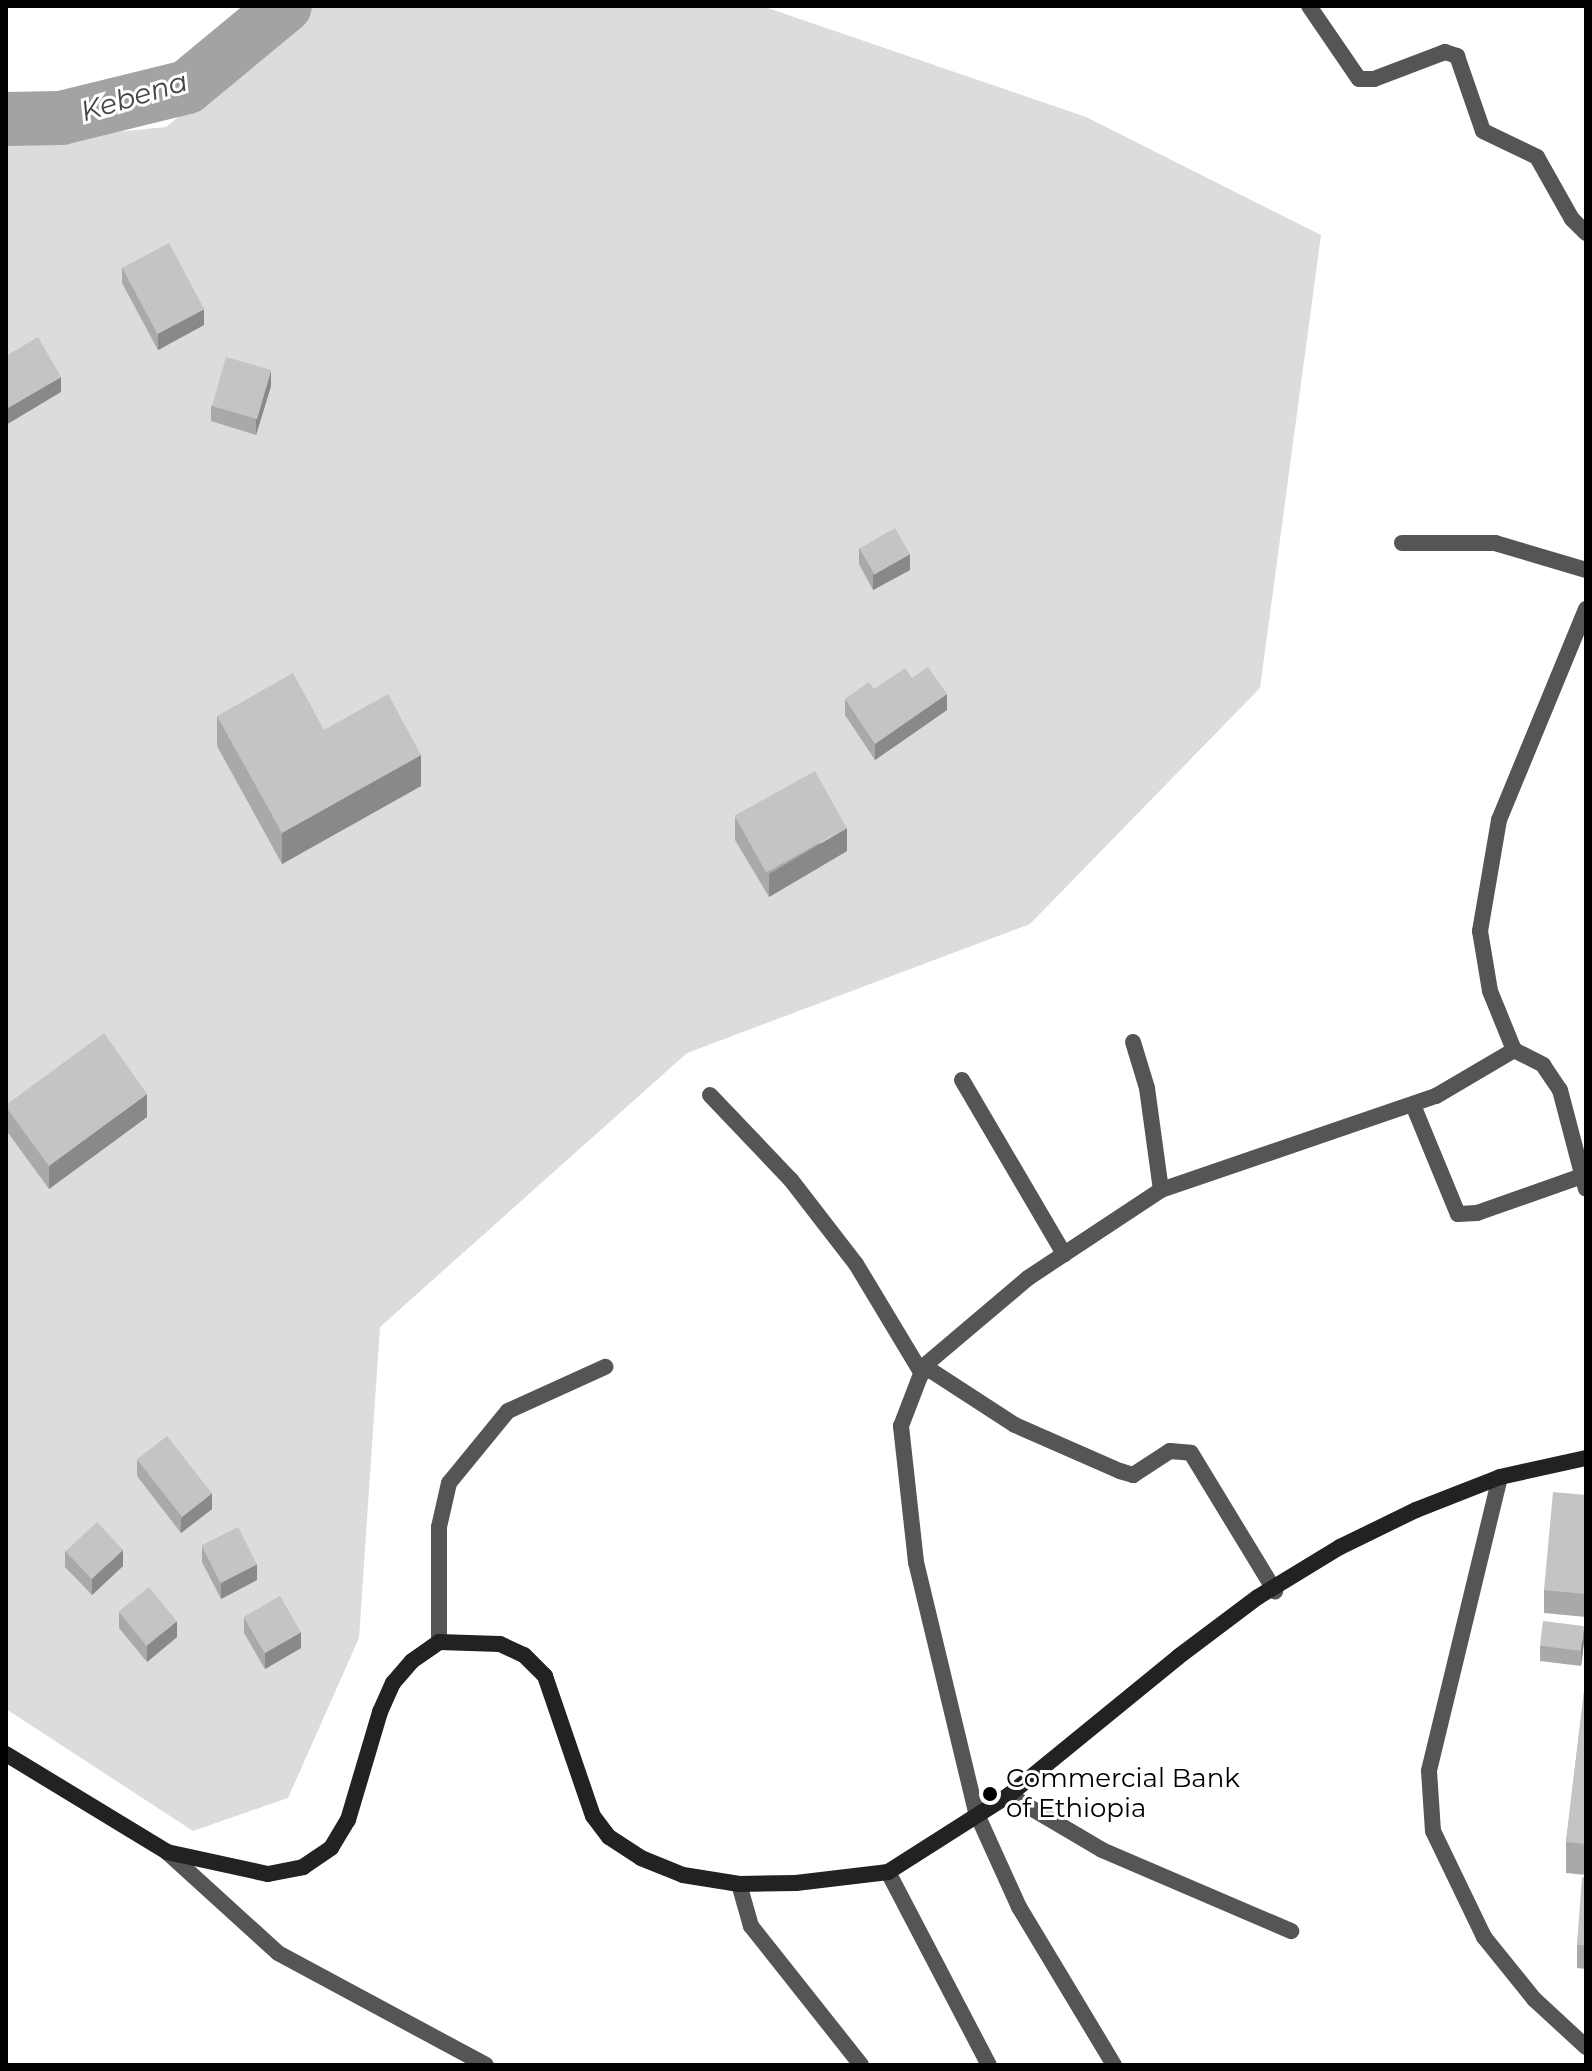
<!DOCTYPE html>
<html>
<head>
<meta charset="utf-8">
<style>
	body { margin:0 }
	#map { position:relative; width:1592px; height:2071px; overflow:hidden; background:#fff; font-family:Montserrat,sans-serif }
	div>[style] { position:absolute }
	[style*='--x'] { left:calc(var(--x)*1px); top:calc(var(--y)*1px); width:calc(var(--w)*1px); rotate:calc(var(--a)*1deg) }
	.green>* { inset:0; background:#dcdcdc }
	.river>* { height:54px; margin:-27px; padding:0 27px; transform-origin:27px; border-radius:27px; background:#a3a3a3 }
	.minor>* { height:16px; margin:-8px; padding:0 8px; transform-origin:8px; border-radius:8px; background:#555 }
	.secondary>* { height:16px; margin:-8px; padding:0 8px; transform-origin:8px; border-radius:8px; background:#222 }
	.wall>* { inset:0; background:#a9a9a9 }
	.shaded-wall>* { inset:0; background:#898989 }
	.building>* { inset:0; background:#c4c4c4; transform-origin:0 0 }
	.dots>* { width:22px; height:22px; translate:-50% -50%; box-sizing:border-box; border:4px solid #fff; border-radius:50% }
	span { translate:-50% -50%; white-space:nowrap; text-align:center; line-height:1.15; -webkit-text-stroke:6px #fff; paint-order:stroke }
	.poi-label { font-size:26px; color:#000 }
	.left { translate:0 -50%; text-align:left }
	.water-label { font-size:28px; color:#444; font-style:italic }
	.frame { position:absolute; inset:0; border:8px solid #000; pointer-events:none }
</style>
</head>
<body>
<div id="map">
	<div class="green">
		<i style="clip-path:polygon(315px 6px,762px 6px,1086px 117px,1321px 235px,1260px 688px,1030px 924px,687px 1053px,380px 1327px,359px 1638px,288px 1798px,193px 1831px,6px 1709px,6px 143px,166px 127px)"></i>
	</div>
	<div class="river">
		<i style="--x:6;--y:119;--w:55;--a:-1"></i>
		<i style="--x:61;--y:118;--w:130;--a:-13.8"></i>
		<i style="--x:187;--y:87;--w:127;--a:-39.6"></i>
	</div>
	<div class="minor">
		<i style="--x:1309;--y:6;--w:88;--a:55.6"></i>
		<i style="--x:1359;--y:79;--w:15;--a:0"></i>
		<i style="--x:1374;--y:79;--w:76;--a:-20.8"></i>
		<i style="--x:1445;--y:52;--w:13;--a:18"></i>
		<i style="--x:1457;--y:56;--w:79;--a:70.9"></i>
		<i style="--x:1483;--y:131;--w:60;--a:25.7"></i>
		<i style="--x:1537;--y:157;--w:71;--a:60.6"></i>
		<i style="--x:1572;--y:219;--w:20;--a:45"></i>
		<i style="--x:1402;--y:543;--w:93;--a:0"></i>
		<i style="--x:1495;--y:543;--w:95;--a:16.5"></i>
		<i style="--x:1586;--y:609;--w:228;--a:112.4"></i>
		<i style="--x:1499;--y:820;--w:113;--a:99.7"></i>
		<i style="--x:1480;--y:931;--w:61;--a:80.5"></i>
		<i style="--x:1490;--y:991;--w:64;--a:67.9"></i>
		<i style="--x:1514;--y:1050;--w:33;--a:27"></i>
		<i style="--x:1543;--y:1065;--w:30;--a:56"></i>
		<i style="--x:1560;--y:1090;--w:102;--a:75.3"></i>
		<i style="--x:1133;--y:1042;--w:48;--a:73.1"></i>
		<i style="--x:1147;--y:1088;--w:103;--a:82.2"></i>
		<i style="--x:962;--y:1080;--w:202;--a:59.6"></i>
		<i style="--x:710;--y:1095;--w:117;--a:46.4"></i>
		<i style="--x:791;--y:1180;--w:106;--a:52.3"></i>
		<i style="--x:856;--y:1264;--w:128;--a:59"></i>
		<i style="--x:1413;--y:1105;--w:118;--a:67.6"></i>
		<i style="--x:1458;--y:1214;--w:19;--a:-3"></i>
		<i style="--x:1477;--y:1213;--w:111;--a:-19.4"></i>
		<i style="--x:924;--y:1366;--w:108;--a:33"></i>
		<i style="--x:1015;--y:1425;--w:115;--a:23.7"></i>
		<i style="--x:1120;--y:1471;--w:14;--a:17"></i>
		<i style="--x:1133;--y:1475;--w:44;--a:-33"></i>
		<i style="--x:1170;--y:1451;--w:21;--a:5"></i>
		<i style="--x:1191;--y:1453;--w:162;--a:58.7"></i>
		<i style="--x:1500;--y:1477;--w:302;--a:103.6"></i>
		<i style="--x:1429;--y:1771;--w:60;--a:86.2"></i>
		<i style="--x:1433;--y:1831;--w:118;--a:64.3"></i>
		<i style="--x:1484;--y:1937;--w:80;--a:51.1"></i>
		<i style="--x:1534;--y:1999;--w:71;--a:42.7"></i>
		<i style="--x:439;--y:1642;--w:115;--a:-90"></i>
		<i style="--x:439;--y:1527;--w:45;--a:-77.2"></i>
		<i style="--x:449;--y:1483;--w:93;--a:-50.7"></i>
		<i style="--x:508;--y:1411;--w:107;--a:-24.4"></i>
		<i style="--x:1009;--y:1795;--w:108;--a:30.6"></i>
		<i style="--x:1102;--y:1850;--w:206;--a:23.2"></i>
		<i style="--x:167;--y:1852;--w:150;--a:42.3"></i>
		<i style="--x:278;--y:1953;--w:236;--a:28.3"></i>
		<i style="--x:888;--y:1872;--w:218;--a:62.4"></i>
		<i style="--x:739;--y:1884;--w:44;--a:74.1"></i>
		<i style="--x:751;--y:1926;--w:177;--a:51.6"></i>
		<i style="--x:1114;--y:2065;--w:184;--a:-121"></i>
		<i style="--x:1019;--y:1907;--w:104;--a:-114.4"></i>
		<i style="--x:976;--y:1812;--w:257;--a:-103.5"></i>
		<i style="--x:916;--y:1562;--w:137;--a:-96.3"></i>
		<i style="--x:901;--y:1426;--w:64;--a:-69"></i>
		<i style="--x:924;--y:1366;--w:136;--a:-40.2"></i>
		<i style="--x:1028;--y:1278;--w:159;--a:-33.5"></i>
		<i style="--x:1161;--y:1190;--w:291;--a:-18.9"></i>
		<i style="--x:1436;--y:1096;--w:91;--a:-30.5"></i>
	</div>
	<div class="secondary">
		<i style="--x:6;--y:1754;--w:188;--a:31.3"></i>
		<i style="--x:167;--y:1852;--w:103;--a:12.3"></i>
		<i style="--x:268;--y:1874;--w:36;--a:-11"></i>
		<i style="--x:303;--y:1867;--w:34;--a:-34"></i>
		<i style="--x:331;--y:1848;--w:33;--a:-59"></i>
		<i style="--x:348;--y:1820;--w:113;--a:-73.5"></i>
		<i style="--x:380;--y:1712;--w:32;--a:-66"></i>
		<i style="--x:393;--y:1683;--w:29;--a:-49"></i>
		<i style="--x:412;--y:1661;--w:33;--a:-35"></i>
		<i style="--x:439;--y:1642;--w:61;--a:1.9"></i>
		<i style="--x:500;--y:1644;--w:26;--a:25"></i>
		<i style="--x:524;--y:1655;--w:30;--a:45"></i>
		<i style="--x:545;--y:1676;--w:148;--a:71.1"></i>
		<i style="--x:593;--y:1816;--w:26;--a:53"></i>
		<i style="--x:609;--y:1837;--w:38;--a:33"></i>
		<i style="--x:641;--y:1858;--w:45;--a:22"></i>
		<i style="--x:683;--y:1875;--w:57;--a:9.1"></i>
		<i style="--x:739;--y:1884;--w:57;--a:-1"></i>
		<i style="--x:796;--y:1883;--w:93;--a:-6.8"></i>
		<i style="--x:888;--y:1872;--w:143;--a:-32.5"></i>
		<i style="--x:1009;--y:1795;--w:218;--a:-39.2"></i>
		<i style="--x:1178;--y:1657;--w:100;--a:-36.9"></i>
		<i style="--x:1258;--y:1597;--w:96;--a:-31.4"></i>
		<i style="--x:1340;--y:1547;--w:85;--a:-26"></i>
		<i style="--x:1416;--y:1510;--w:90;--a:-21.4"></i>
		<i style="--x:1500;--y:1477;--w:88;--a:-12.5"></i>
	</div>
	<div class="wall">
		<i style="clip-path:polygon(122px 267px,204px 325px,158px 350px,122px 283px)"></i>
		<i style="clip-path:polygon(271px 386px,256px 435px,211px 421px,211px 406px)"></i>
		<i style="clip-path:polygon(859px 548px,910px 570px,873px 590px,859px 564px)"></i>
		<i style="clip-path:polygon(912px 678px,947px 710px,875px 760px,845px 715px,845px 699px)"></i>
		<i style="clip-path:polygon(217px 716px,324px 730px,421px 786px,282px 864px,217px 746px)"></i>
		<i style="clip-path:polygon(735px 817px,847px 851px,769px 897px,735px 840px)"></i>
		<i style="clip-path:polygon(6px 1105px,147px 1117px,49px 1189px,6px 1130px)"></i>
		<i style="clip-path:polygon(137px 1460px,212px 1509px,181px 1533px,137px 1476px)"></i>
		<i style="clip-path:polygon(1586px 1495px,1586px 1617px,1544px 1613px,1544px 1590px)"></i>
		<i style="clip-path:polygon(202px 1546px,257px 1580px,221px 1599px,202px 1562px)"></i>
		<i style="clip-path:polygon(65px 1551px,123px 1566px,92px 1595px,65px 1567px)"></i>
		<i style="clip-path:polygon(119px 1612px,177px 1637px,147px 1662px,119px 1628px)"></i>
		<i style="clip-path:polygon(244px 1617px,301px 1648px,265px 1669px,244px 1633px)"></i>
		<i style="clip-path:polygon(1584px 1642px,1581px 1666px,1540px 1661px,1540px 1646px)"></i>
		<i style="clip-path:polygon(1586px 1675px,1586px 1875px,1566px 1873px,1566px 1842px)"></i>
		<i style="clip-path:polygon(1586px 1878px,1586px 1969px,1577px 1968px,1577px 1945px)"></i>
	</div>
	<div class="shaded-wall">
		<i style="clip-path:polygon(204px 309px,204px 325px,158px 350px,158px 334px)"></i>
		<i style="clip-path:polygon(271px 370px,271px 386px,256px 435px,256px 420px)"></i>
		<i style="clip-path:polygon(61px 377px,61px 392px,6px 425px,6px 409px)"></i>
		<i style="clip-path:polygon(910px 554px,910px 570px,873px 590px,873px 575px)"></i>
		<i style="clip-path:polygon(947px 694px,947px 710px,875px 760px,875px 744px)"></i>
		<i style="clip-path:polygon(421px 755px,421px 786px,282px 864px,282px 833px)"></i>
		<i style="clip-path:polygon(847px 828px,847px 851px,769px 897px,769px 874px)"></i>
		<i style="clip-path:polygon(147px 1094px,147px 1117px,49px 1189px,49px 1166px)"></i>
		<i style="clip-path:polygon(212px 1493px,212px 1509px,181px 1533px,181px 1518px)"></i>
		<i style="clip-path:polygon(123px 1550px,123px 1566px,92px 1595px,92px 1579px)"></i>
		<i style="clip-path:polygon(257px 1564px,257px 1580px,221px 1599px,221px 1583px)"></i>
		<i style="clip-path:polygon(177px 1621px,177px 1637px,147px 1662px,147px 1646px)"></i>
		<i style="clip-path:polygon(1584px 1626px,1584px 1642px,1581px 1666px,1581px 1650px)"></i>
		<i style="clip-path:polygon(301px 1632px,301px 1648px,265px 1669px,265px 1653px)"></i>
	</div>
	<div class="building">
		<i style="left:169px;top:243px;width:75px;height:53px;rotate:62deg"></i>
		<i style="clip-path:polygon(38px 337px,61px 377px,6px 409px,6px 356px)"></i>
		<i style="left:226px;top:357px;width:47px;height:51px;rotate:16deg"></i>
		<i style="left:895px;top:528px;width:30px;height:41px;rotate:60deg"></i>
		<i style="clip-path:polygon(928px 667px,947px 694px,875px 744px,845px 699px,869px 682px,874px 689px,905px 668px,912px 678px)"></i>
		<i style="clip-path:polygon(293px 673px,324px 730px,388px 694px,421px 755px,282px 833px,217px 716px)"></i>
		<i style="left:815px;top:771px;width:65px;height:92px;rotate:61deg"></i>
		<i style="clip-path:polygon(104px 1033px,147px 1094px,49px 1166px,6px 1107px,6px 1105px)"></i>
		<i style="left:167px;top:1436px;width:73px;height:38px;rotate:52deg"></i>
		<i style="clip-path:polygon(1553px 1492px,1586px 1495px,1586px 1594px,1544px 1590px)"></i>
		<i style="left:97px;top:1522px;width:38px;height:43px;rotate:47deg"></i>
		<i style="left:238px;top:1527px;width:42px;height:41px;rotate:63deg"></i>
		<i style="left:149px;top:1587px;width:44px;height:39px;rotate:51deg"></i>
		<i style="left:280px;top:1596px;width:42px;height:42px;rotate:60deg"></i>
		<i style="left:1543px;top:1621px;width:41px;height:25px;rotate:7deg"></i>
		<i style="clip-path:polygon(1586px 1675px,1586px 1844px,1566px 1842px)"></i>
		<i style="clip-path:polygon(1582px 1877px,1586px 1878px,1586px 1945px,1577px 1945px)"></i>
	</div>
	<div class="dots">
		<i style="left:990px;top:1794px;background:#000"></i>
	</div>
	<div class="poi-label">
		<span class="left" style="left:1006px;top:1794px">Commercial Bank<br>of Ethiopia</span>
	</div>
	<div class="water-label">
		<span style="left:134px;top:96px;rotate:-17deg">Kebena</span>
	</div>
	<div class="frame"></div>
</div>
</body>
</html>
